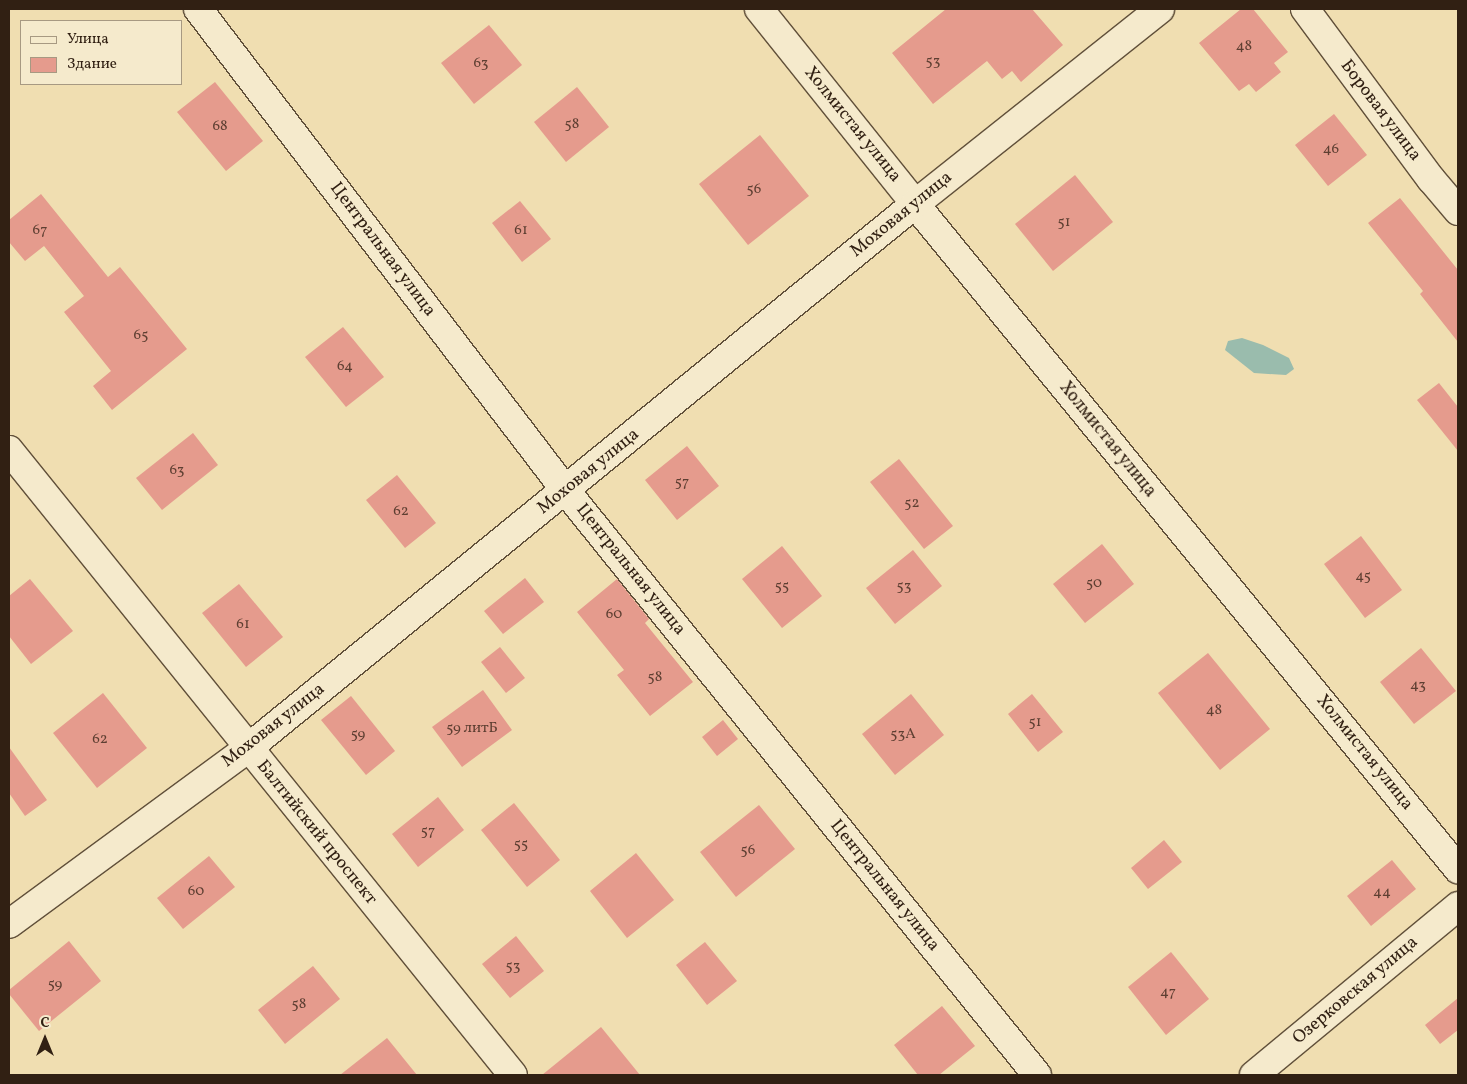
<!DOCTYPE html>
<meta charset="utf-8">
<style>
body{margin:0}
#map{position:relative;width:1467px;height:1084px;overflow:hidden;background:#f0deb1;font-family:Vollkorn,serif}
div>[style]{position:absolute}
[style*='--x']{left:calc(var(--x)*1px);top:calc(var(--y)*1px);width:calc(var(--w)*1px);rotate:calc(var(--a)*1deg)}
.water>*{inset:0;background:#9abcad}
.building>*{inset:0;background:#e59b8d}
.roads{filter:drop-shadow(1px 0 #61503a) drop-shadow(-1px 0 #61503a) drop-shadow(0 1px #61503a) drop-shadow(0 -1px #61503a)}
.minor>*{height:28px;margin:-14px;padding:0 14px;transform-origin:14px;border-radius:14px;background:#f5eacc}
span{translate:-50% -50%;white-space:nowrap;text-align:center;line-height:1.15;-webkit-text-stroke:4px #f5eacc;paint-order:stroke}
.number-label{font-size:15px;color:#5e3f32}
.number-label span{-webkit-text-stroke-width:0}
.street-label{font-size:18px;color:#312013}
.frame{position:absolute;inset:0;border:10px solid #312013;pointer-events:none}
.legend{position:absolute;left:20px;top:20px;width:162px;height:65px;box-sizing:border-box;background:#f5eacc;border:1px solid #a79982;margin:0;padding:6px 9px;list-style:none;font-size:15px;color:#312013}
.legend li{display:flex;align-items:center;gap:10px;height:25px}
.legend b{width:25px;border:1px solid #a79982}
.north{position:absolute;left:20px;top:1014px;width:50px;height:50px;-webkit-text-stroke:4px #f5eacc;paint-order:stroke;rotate:0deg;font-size:14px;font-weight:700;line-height:20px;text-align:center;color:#312013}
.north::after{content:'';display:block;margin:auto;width:18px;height:22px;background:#312013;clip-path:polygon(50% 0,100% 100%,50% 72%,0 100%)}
</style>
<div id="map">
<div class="water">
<i style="clip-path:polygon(1242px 338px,1263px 345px,1289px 358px,1294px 369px,1286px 375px,1254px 373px,1225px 350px,1228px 341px)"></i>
</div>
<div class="building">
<i style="clip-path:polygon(946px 9px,1032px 9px,1063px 45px,1021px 82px,1012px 71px,1002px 79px,987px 61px,933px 104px,892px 53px)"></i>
<i style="clip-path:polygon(1241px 9px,1253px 9px,1288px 52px,1274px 63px,1281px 72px,1256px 92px,1249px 84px,1239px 91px,1199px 43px)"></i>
<i style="clip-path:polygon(489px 25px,522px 65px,474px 104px,441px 63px)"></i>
<i style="clip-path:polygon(215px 82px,263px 141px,226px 171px,177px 112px)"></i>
<i style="clip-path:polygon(577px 87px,609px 127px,566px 162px,534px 122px)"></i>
<i style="clip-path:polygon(1334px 114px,1367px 155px,1328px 186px,1295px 145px)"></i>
<i style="clip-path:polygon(760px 135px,809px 196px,748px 245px,699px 184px)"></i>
<i style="clip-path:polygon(1075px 175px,1113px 222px,1053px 271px,1015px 224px)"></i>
<i style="clip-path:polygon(41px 194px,108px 277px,120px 267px,187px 349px,112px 410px,93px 386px,111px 371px,64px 312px,84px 296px,44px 246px,25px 261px,9px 242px,9px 220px)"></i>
<i style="clip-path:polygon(1400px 198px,1458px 270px,1458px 342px,1420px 294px,1423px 291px,1368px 223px)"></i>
<i style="clip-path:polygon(520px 201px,551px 239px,522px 262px,492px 223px)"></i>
<i style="clip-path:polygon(343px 327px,384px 377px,346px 407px,305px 357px)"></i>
<i style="clip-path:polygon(1439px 383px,1458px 407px,1458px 451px,1417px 400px)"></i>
<i style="clip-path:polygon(193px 433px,218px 465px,162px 510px,136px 478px)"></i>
<i style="clip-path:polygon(687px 446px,719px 486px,677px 520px,645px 480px)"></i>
<i style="clip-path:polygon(899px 459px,953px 526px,924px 549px,870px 482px)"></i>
<i style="clip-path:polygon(397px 475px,436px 523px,405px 548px,366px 500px)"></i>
<i style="clip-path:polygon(1361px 536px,1402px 590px,1365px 618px,1324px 564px)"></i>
<i style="clip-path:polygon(1102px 544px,1134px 584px,1085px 623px,1053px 584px)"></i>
<i style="clip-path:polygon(782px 546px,822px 596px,782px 628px,742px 579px)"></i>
<i style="clip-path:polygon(913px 550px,942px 586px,895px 624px,866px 588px)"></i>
<i style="clip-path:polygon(525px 578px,544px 602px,503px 634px,484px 611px)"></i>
<i style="clip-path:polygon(30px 579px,73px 631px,31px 664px,9px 636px,9px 596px)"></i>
<i style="clip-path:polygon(617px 579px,649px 619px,645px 623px,693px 682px,650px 716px,617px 675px,624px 670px,577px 612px)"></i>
<i style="clip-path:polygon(239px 584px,283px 637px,246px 667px,202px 613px)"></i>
<i style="clip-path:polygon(500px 647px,525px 678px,506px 693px,481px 662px)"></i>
<i style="clip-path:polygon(1421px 648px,1456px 691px,1414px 724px,1380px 682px)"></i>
<i style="clip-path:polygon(1208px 653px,1270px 729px,1220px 770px,1158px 693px)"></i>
<i style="clip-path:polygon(483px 690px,512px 730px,462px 767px,432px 727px)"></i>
<i style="clip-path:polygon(103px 693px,147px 748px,97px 788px,53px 733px)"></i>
<i style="clip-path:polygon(911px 694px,944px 735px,895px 775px,862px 734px)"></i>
<i style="clip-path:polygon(1032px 694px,1063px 732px,1038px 752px,1008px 714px)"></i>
<i style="clip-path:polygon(351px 696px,395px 751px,366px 775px,321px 720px)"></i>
<i style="clip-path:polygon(723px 720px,738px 739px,717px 756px,702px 737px)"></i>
<i style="clip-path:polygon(9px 747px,47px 800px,25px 816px,9px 793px)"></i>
<i style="clip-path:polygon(438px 797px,464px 830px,418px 867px,392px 834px)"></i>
<i style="clip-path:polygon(514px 803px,560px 860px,527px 887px,481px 830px)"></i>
<i style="clip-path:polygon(759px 805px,795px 849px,736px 897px,700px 852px)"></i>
<i style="clip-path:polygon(1164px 840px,1182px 862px,1148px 889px,1131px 868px)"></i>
<i style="clip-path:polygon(636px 853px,674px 900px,627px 938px,590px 891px)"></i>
<i style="clip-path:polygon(209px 856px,235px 887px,183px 929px,157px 898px)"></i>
<i style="clip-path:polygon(1392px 860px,1416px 889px,1371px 926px,1347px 896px)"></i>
<i style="clip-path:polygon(516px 936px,544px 971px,510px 998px,482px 964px)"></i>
<i style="clip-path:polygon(69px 941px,101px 981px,39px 1031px,9px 994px,9px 990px)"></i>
<i style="clip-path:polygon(705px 942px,737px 981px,707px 1005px,676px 965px)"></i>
<i style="clip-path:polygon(1171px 952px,1209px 999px,1166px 1035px,1128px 987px)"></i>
<i style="clip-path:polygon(313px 966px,340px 999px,285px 1044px,258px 1010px)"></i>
<i style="clip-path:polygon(1458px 998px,1458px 1030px,1440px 1044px,1425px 1025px)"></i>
<i style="clip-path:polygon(942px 1006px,975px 1046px,939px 1075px,918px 1075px,894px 1045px)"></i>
<i style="clip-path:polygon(601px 1027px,640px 1075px,542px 1075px)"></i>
<i style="clip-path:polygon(387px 1038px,417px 1075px,340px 1075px)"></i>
</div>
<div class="roads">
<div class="minor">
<i style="--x:198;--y:9;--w:606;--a:52.64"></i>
<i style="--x:566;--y:491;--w:750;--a:51.11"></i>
<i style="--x:759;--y:9;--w:250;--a:51.3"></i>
<i style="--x:915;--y:204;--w:859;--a:50.77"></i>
<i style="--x:1305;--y:9;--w:212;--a:53.5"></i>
<i style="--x:1431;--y:179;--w:42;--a:49.8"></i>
<i style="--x:9;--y:450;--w:803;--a:51.12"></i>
<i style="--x:9;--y:924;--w:295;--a:-36.3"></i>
<i style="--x:247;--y:749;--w:862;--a:-39.21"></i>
<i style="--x:915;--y:204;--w:313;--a:-38.5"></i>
<i style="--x:1254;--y:1075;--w:265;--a:-39.6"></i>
</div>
</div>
<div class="number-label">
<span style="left:1244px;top:47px">48</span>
<span style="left:933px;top:62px">53</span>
<span style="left:481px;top:64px">63</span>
<span style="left:572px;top:125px">58</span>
<span style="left:220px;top:127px">68</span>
<span style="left:1331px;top:150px">46</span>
<span style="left:754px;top:190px">56</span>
<span style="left:1064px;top:223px">51</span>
<span style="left:40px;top:231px">67</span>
<span style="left:521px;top:231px">61</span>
<span style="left:141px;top:336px">65</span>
<span style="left:345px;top:367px">64</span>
<span style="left:177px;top:471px">63</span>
<span style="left:682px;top:483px">57</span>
<span style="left:912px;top:504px">52</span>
<span style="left:401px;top:512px">62</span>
<span style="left:1363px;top:577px">45</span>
<span style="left:1094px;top:584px">50</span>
<span style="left:782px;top:587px">55</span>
<span style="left:904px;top:587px">53</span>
<span style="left:614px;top:615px">60</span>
<span style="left:243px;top:625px">61</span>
<span style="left:655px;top:678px">58</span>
<span style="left:1418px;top:686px">43</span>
<span style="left:1214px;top:711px">48</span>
<span style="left:1035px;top:723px">51</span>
<span style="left:472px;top:729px">59 литБ</span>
<span style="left:358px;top:735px">59</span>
<span style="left:903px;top:735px">53А</span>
<span style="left:100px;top:740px">62</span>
<span style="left:428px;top:832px">57</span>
<span style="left:521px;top:845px">55</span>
<span style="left:748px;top:851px">56</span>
<span style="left:196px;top:892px">60</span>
<span style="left:1382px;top:893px">44</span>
<span style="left:513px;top:967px">53</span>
<span style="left:55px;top:985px">59</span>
<span style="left:1168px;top:993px">47</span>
<span style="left:299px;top:1005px">58</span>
</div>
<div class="street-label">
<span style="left:1380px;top:111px;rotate:53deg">Боровая улица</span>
<span style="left:852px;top:125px;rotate:51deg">Холмистая улица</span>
<span style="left:902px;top:215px;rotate:-39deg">Моховая улица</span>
<span style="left:382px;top:250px;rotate:53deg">Центральная улица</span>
<span style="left:1107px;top:440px;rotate:51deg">Холмистая улица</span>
<span style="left:589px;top:472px;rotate:-39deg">Моховая улица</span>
<span style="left:630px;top:570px;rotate:51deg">Центральная улица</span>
<span style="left:274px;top:726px;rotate:-38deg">Моховая улица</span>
<span style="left:1364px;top:753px;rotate:51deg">Холмистая улица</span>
<span style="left:316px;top:833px;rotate:51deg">Балтийский проспект</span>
<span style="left:884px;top:886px;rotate:51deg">Центральная улица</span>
<span style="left:1356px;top:991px;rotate:-40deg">Озерковская улица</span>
</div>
<div class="frame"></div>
<ul class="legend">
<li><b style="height:6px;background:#f5eacc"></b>Улица</li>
<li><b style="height:14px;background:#e59b8d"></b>Здание</li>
</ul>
<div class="north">С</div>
</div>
